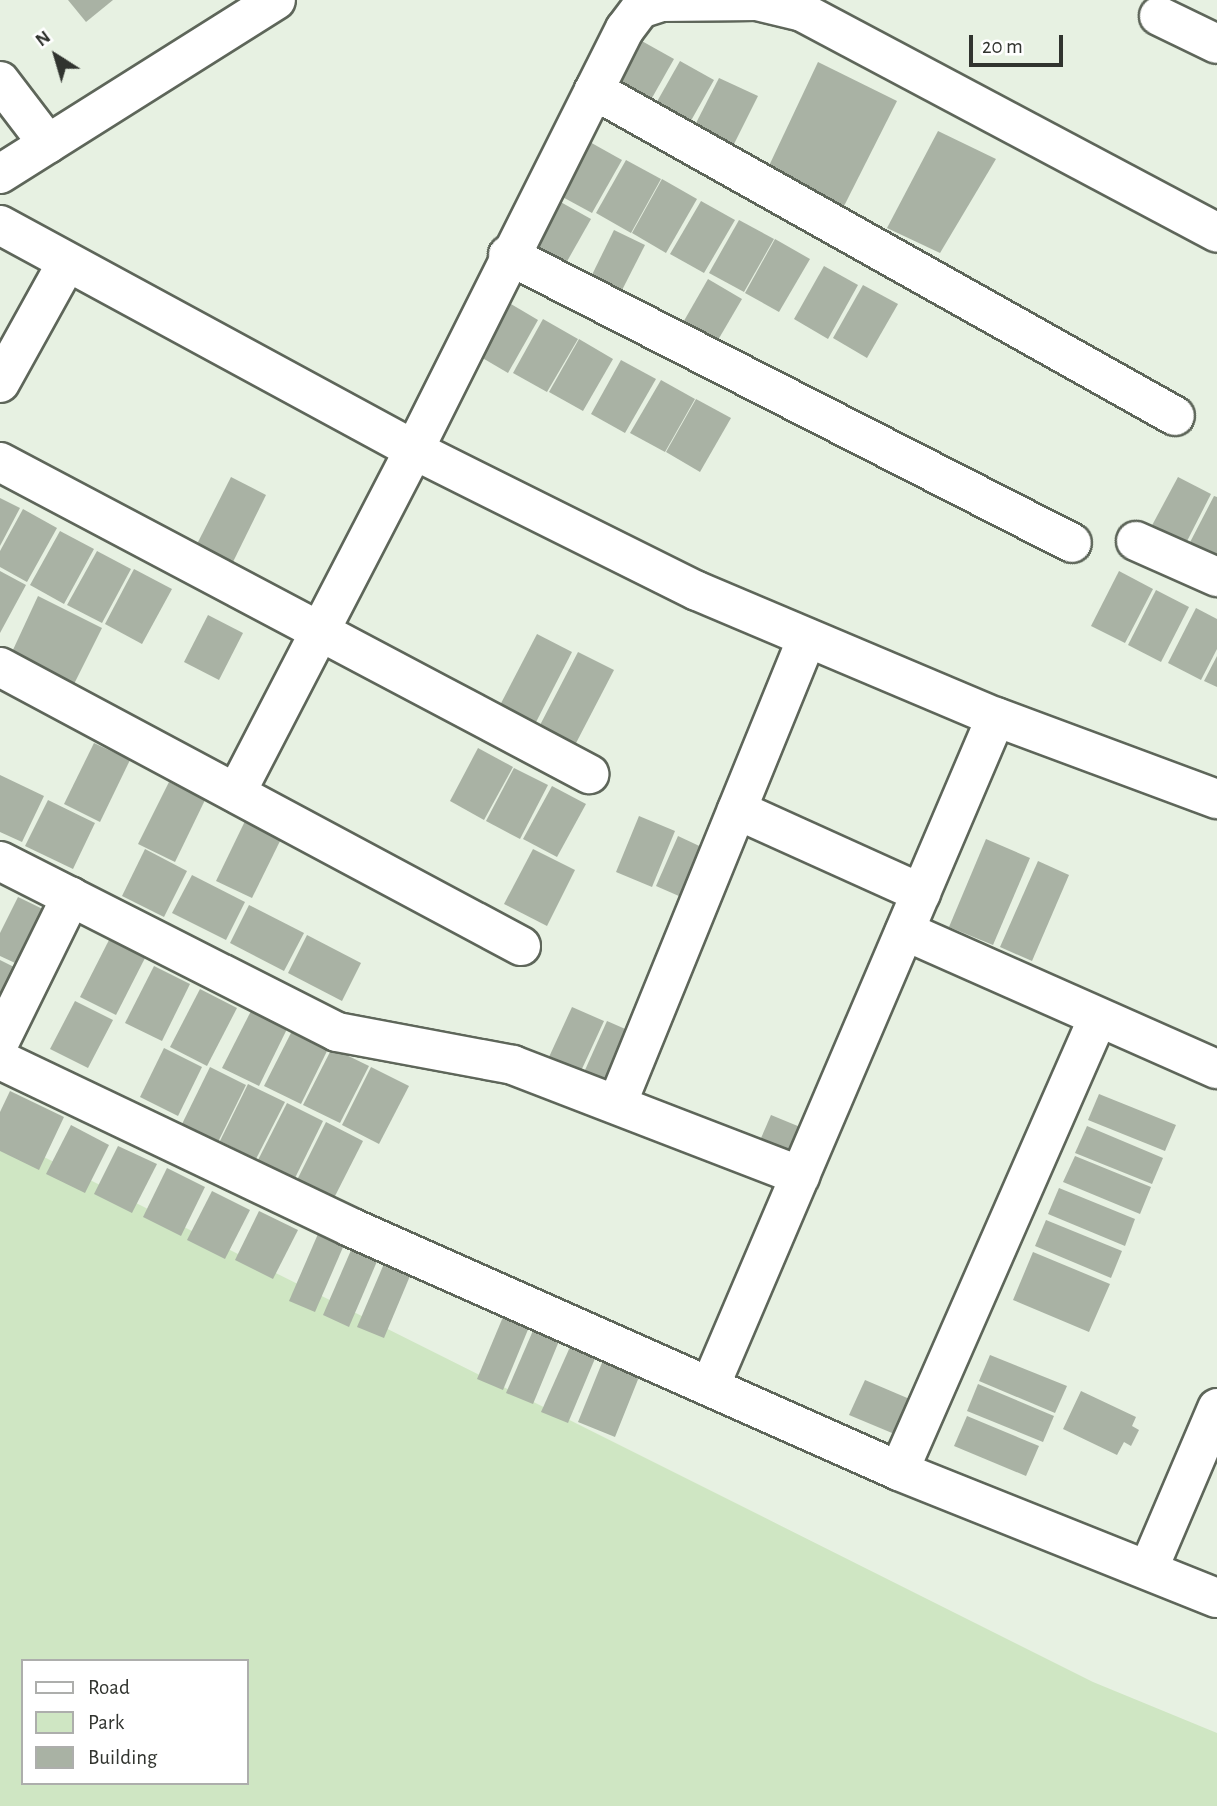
<!DOCTYPE html>
<style>
body{margin:0}
#map{position:relative;width:1217px;height:1806px;overflow:hidden;background:#e7f1e2;font-family:"Alegreya Sans",sans-serif}
div>[style]{position:absolute}
[style*='--x']{left:calc(var(--x)*1px);top:calc(var(--y)*1px);width:calc(var(--w)*1px);rotate:calc(var(--a)*1deg)}
.green>*{inset:0;background:#cfe6c3}
.building>*{inset:0;background:#a9b2a4}
.roads{filter:drop-shadow(2px 0 #5e665a) drop-shadow(-2px 0 #5e665a) drop-shadow(0 2px #5e665a) drop-shadow(0 -2px #5e665a)}
.minor>*{height:38px;margin:-19px;padding:0 19px;transform-origin:19px;border-radius:19px;background:#fff}
span{translate:-50% -50%;white-space:nowrap;text-align:center;line-height:1.15;-webkit-text-stroke:5px #fff;paint-order:stroke}
.legend{position:absolute;left:21px;top:1659px;width:228px;height:126px;box-sizing:border-box;background:#fff;border:2px solid #adaeac;margin:0;padding:9px 12px;list-style:none;font-size:21px;color:#31342f}
.legend li{display:flex;align-items:center;gap:14px;height:35px}
.legend b{width:35px;border:2px solid #adaeac}
.north{position:absolute;left:21px;top:21px;width:70px;height:70px;-webkit-text-stroke:5px #fff;paint-order:stroke;rotate:323deg;font-size:19px;font-weight:700;line-height:28px;text-align:center;color:#31342f}
.north::after{content:'';display:block;margin:auto;width:24px;height:32px;background:#31342f;clip-path:polygon(50% 0,100% 100%,50% 72%,0 100%)}
.scale{position:absolute;left:969px;top:35px;width:94px;height:32px;box-sizing:border-box;border:4px solid #31342f;border-top:0;padding-left:9px;font-size:21px;line-height:24px;white-space:nowrap;color:#31342f;-webkit-text-stroke:5px #fff;paint-order:stroke}
</style>
<div id="map">
<div class="green">
<i style="clip-path:polygon(evenodd,0 1135px,1093px 1682px,1217px 1733px,1217px 1806px,0 1806px,0 1135px,23px 1661px,247px 1661px,247px 1783px,23px 1783px,23px 1661px)"></i>
</div>
<div class="building">
<i style="clip-path:polygon(68px 0,113px 0,86px 22px)"></i>
<i style="clip-path:polygon(640px 40px,674px 59px,644px 112px,610px 93px)"></i>
<i style="clip-path:polygon(680px 61px,714px 80px,684px 133px,650px 114px)"></i>
<i style="clip-path:polygon(818px 62px,897px 101px,842px 210px,767px 170px)"></i>
<i style="clip-path:polygon(719px 78px,758px 96px,734px 144px,694px 127px)"></i>
<i style="clip-path:polygon(938px 131px,996px 159px,940px 253px,887px 228px)"></i>
<i style="clip-path:polygon(588px 141px,622px 160px,592px 213px,557px 194px)"></i>
<i style="clip-path:polygon(626px 160px,661px 179px,631px 233px,596px 213px)"></i>
<i style="clip-path:polygon(662px 179px,697px 199px,666px 253px,632px 233px)"></i>
<i style="clip-path:polygon(557px 200px,591px 219px,561px 272px,527px 253px)"></i>
<i style="clip-path:polygon(701px 201px,735px 220px,704px 273px,670px 254px)"></i>
<i style="clip-path:polygon(739px 220px,774px 239px,744px 292px,709px 273px)"></i>
<i style="clip-path:polygon(614px 230px,645px 245px,617px 300px,587px 285px)"></i>
<i style="clip-path:polygon(775px 239px,810px 259px,779px 312px,745px 293px)"></i>
<i style="clip-path:polygon(824px 266px,858px 285px,828px 339px,794px 319px)"></i>
<i style="clip-path:polygon(708px 279px,742px 299px,711px 352px,677px 333px)"></i>
<i style="clip-path:polygon(863px 285px,898px 304px,867px 358px,833px 338px)"></i>
<i style="clip-path:polygon(504px 300px,538px 320px,508px 373px,474px 353px)"></i>
<i style="clip-path:polygon(543px 319px,578px 339px,547px 392px,513px 373px)"></i>
<i style="clip-path:polygon(579px 339px,613px 359px,583px 411px,549px 392px)"></i>
<i style="clip-path:polygon(621px 360px,656px 379px,625px 433px,591px 414px)"></i>
<i style="clip-path:polygon(661px 380px,695px 399px,665px 452px,630px 433px)"></i>
<i style="clip-path:polygon(696px 399px,731px 418px,700px 472px,666px 452px)"></i>
<i style="clip-path:polygon(231px 477px,266px 495px,231px 566px,195px 548px)"></i>
<i style="clip-path:polygon(1178px 477px,1211px 494px,1183px 549px,1149px 531px)"></i>
<i style="clip-path:polygon(1214px 496px,1217px 497px,1217px 566px,1186px 550px)"></i>
<i style="clip-path:polygon(0 498px,20px 508px,0 546px)"></i>
<i style="clip-path:polygon(23px 509px,57px 528px,27px 582px,0 567px,0 551px)"></i>
<i style="clip-path:polygon(60px 531px,94px 549px,64px 604px,30px 585px)"></i>
<i style="clip-path:polygon(97px 551px,131px 569px,102px 623px,67px 605px)"></i>
<i style="clip-path:polygon(134px 569px,172px 589px,142px 644px,105px 624px)"></i>
<i style="clip-path:polygon(0 571px,26px 585px,0 633px)"></i>
<i style="clip-path:polygon(1119px 571px,1153px 589px,1125px 643px,1091px 626px)"></i>
<i style="clip-path:polygon(1156px 590px,1189px 607px,1161px 662px,1128px 645px)"></i>
<i style="clip-path:polygon(38px 596px,102px 628px,74px 684px,12px 652px)"></i>
<i style="clip-path:polygon(1196px 608px,1217px 619px,1217px 649px,1201px 680px,1168px 663px)"></i>
<i style="clip-path:polygon(208px 615px,243px 633px,219px 680px,184px 662px)"></i>
<i style="clip-path:polygon(537px 634px,572px 652px,533px 728px,498px 709px)"></i>
<i style="clip-path:polygon(578px 652px,614px 670px,575px 745px,539px 727px)"></i>
<i style="clip-path:polygon(1217px 656px,1217px 687px,1204px 681px)"></i>
<i style="clip-path:polygon(94px 743px,130px 760px,100px 822px,64px 804px)"></i>
<i style="clip-path:polygon(478px 748px,513px 767px,484px 820px,450px 801px)"></i>
<i style="clip-path:polygon(514px 768px,548px 785px,520px 839px,486px 821px)"></i>
<i style="clip-path:polygon(0 775px,44px 796px,22px 842px,0 832px)"></i>
<i style="clip-path:polygon(169px 782px,205px 800px,175px 862px,138px 844px)"></i>
<i style="clip-path:polygon(552px 786px,586px 804px,557px 857px,523px 839px)"></i>
<i style="clip-path:polygon(48px 800px,95px 823px,73px 869px,25px 846px)"></i>
<i style="clip-path:polygon(639px 816px,675px 831px,652px 887px,616px 872px)"></i>
<i style="clip-path:polygon(246px 819px,282px 837px,252px 898px,216px 881px)"></i>
<i style="clip-path:polygon(678px 836px,710px 851px,688px 900px,656px 886px)"></i>
<i style="clip-path:polygon(986px 839px,1030px 858px,993px 945px,949px 927px)"></i>
<i style="clip-path:polygon(145px 849px,187px 871px,164px 917px,122px 896px)"></i>
<i style="clip-path:polygon(533px 849px,575px 870px,547px 926px,504px 904px)"></i>
<i style="clip-path:polygon(1038px 861px,1069px 875px,1032px 961px,1000px 947px)"></i>
<i style="clip-path:polygon(192px 875px,245px 902px,226px 940px,172px 913px)"></i>
<i style="clip-path:polygon(18px 897px,53px 914px,26px 968px,0 956px,0 933px)"></i>
<i style="clip-path:polygon(249px 905px,304px 933px,284px 971px,230px 943px)"></i>
<i style="clip-path:polygon(307px 935px,361px 963px,342px 1001px,288px 973px)"></i>
<i style="clip-path:polygon(109px 940px,145px 958px,116px 1015px,80px 997px)"></i>
<i style="clip-path:polygon(0 960px,26px 973px,0 1027px)"></i>
<i style="clip-path:polygon(154px 966px,190px 984px,162px 1041px,125px 1023px)"></i>
<i style="clip-path:polygon(200px 989px,237px 1008px,207px 1066px,170px 1047px)"></i>
<i style="clip-path:polygon(75px 1001px,113px 1020px,88px 1068px,50px 1049px)"></i>
<i style="clip-path:polygon(572px 1007px,604px 1021px,581px 1071px,549px 1057px)"></i>
<i style="clip-path:polygon(251px 1011px,287px 1029px,259px 1086px,222px 1068px)"></i>
<i style="clip-path:polygon(607px 1021px,639px 1035px,617px 1085px,585px 1070px)"></i>
<i style="clip-path:polygon(293px 1029px,329px 1047px,301px 1104px,264px 1086px)"></i>
<i style="clip-path:polygon(164px 1048px,202px 1067px,178px 1116px,140px 1097px)"></i>
<i style="clip-path:polygon(332px 1048px,369px 1066px,340px 1123px,303px 1105px)"></i>
<i style="clip-path:polygon(210px 1067px,246px 1085px,218px 1142px,182px 1124px)"></i>
<i style="clip-path:polygon(371px 1067px,409px 1086px,379px 1144px,342px 1125px)"></i>
<i style="clip-path:polygon(248px 1084px,285px 1102px,256px 1159px,220px 1141px)"></i>
<i style="clip-path:polygon(10px 1091px,64px 1117px,39px 1170px,0 1151px,0 1112px)"></i>
<i style="clip-path:polygon(1099px 1094px,1176px 1125px,1165px 1151px,1088px 1120px)"></i>
<i style="clip-path:polygon(287px 1103px,323px 1121px,295px 1178px,258px 1160px)"></i>
<i style="clip-path:polygon(771px 1115px,805px 1129px,793px 1160px,758px 1145px)"></i>
<i style="clip-path:polygon(326px 1122px,363px 1141px,334px 1198px,297px 1180px)"></i>
<i style="clip-path:polygon(71px 1125px,109px 1145px,85px 1193px,46px 1174px)"></i>
<i style="clip-path:polygon(1087px 1126px,1163px 1158px,1152px 1184px,1075px 1153px)"></i>
<i style="clip-path:polygon(118px 1146px,157px 1164px,132px 1213px,94px 1194px)"></i>
<i style="clip-path:polygon(1075px 1156px,1151px 1187px,1140px 1214px,1063px 1182px)"></i>
<i style="clip-path:polygon(167px 1168px,205px 1187px,181px 1236px,143px 1217px)"></i>
<i style="clip-path:polygon(1059px 1188px,1135px 1219px,1125px 1246px,1048px 1214px)"></i>
<i style="clip-path:polygon(212px 1191px,250px 1210px,225px 1259px,187px 1240px)"></i>
<i style="clip-path:polygon(259px 1211px,298px 1230px,273px 1279px,235px 1260px)"></i>
<i style="clip-path:polygon(1046px 1220px,1122px 1251px,1111px 1278px,1035px 1246px)"></i>
<i style="clip-path:polygon(321px 1227px,347px 1238px,315px 1312px,289px 1301px)"></i>
<i style="clip-path:polygon(355px 1241px,381px 1252px,349px 1327px,323px 1315px)"></i>
<i style="clip-path:polygon(389px 1252px,415px 1264px,384px 1338px,357px 1327px)"></i>
<i style="clip-path:polygon(1033px 1252px,1110px 1284px,1089px 1332px,1013px 1300px)"></i>
<i style="clip-path:polygon(508px 1305px,534px 1315px,503px 1390px,477px 1379px)"></i>
<i style="clip-path:polygon(538px 1319px,564px 1329px,533px 1404px,506px 1393px)"></i>
<i style="clip-path:polygon(574px 1338px,599px 1349px,568px 1423px,541px 1412px)"></i>
<i style="clip-path:polygon(608px 1348px,645px 1362px,615px 1437px,578px 1422px)"></i>
<i style="clip-path:polygon(990px 1355px,1067px 1386px,1055px 1413px,979px 1381px)"></i>
<i style="clip-path:polygon(865px 1380px,919px 1403px,904px 1438px,849px 1415px)"></i>
<i style="clip-path:polygon(978px 1384px,1054px 1416px,1043px 1442px,967px 1411px)"></i>
<i style="clip-path:polygon(1081px 1391px,1136px 1417px,1132px 1426px,1139px 1430px,1131px 1446px,1124px 1442px,1117px 1455px,1063px 1429px)"></i>
<i style="clip-path:polygon(967px 1416px,1039px 1446px,1026px 1476px,954px 1446px)"></i>
</div>
<div class="roads">
<div class="minor">
<i style="--x:1159;--y:16;--w:64;--a:25.8"></i>
<i style="--x:0;--y:81;--w:79;--a:52.7"></i>
<i style="--x:594;--y:90;--w:666;--a:29.3"></i>
<i style="--x:0;--y:174;--w:326;--a:-32.2"></i>
<i style="--x:0;--y:225;--w:471;--a:28.5"></i>
<i style="--x:414;--y:450;--w:471;--a:-63.4"></i>
<i style="--x:625;--y:29;--w:25;--a:-53"></i>
<i style="--x:640;--y:9;--w:22;--a:-18"></i>
<i style="--x:661;--y:2;--w:96;--a:-0.6"></i>
<i style="--x:757;--y:1;--w:46;--a:13.7"></i>
<i style="--x:802;--y:12;--w:470;--a:28"></i>
<i style="--x:508;--y:255;--w:633;--a:27.05"></i>
<i style="--x:0;--y:383;--w:138;--a:-61"></i>
<i style="--x:0;--y:462;--w:667;--a:27.91"></i>
<i style="--x:1136;--y:541;--w:89;--a:24"></i>
<i style="--x:0;--y:667;--w:591;--a:28.17"></i>
<i style="--x:236;--y:793;--w:386;--a:-62.6"></i>
<i style="--x:414;--y:450;--w:316;--a:26.5"></i>
<i style="--x:697;--y:591;--w:324;--a:22.9"></i>
<i style="--x:996;--y:717;--w:236;--a:20.4"></i>
<i style="--x:737;--y:810;--w:202;--a:24.3"></i>
<i style="--x:0;--y:861;--w:378;--a:26.9"></i>
<i style="--x:337;--y:1032;--w:179;--a:10.6"></i>
<i style="--x:513;--y:1065;--w:308;--a:21.1"></i>
<i style="--x:905;--y:931;--w:341;--a:23.9"></i>
<i style="--x:0;--y:1041;--w:161;--a:-63.8"></i>
<i style="--x:0;--y:1060;--w:388;--a:25.5"></i>
<i style="--x:350;--y:1227;--w:601;--a:23.96"></i>
<i style="--x:899;--y:1471;--w:342;--a:21.8"></i>
<i style="--x:617;--y:1104;--w:503;--a:-67.82"></i>
<i style="--x:711;--y:1384;--w:725;--a:-66.86"></i>
<i style="--x:899;--y:1471;--w:493;--a:-66.3"></i>
<i style="--x:1148;--y:1570;--w:176;--a:-66.9"></i>
</div>
</div>
<ul class="legend">
<li><b style="height:9px;background:#fff"></b>Road</li>
<li><b style="height:19px;background:#cfe6c3"></b>Park</li>
<li><b style="height:19px;background:#a9b2a4"></b>Building</li>
</ul>
<div class="north">N</div>
<div class="scale">20 m</div>
</div>
